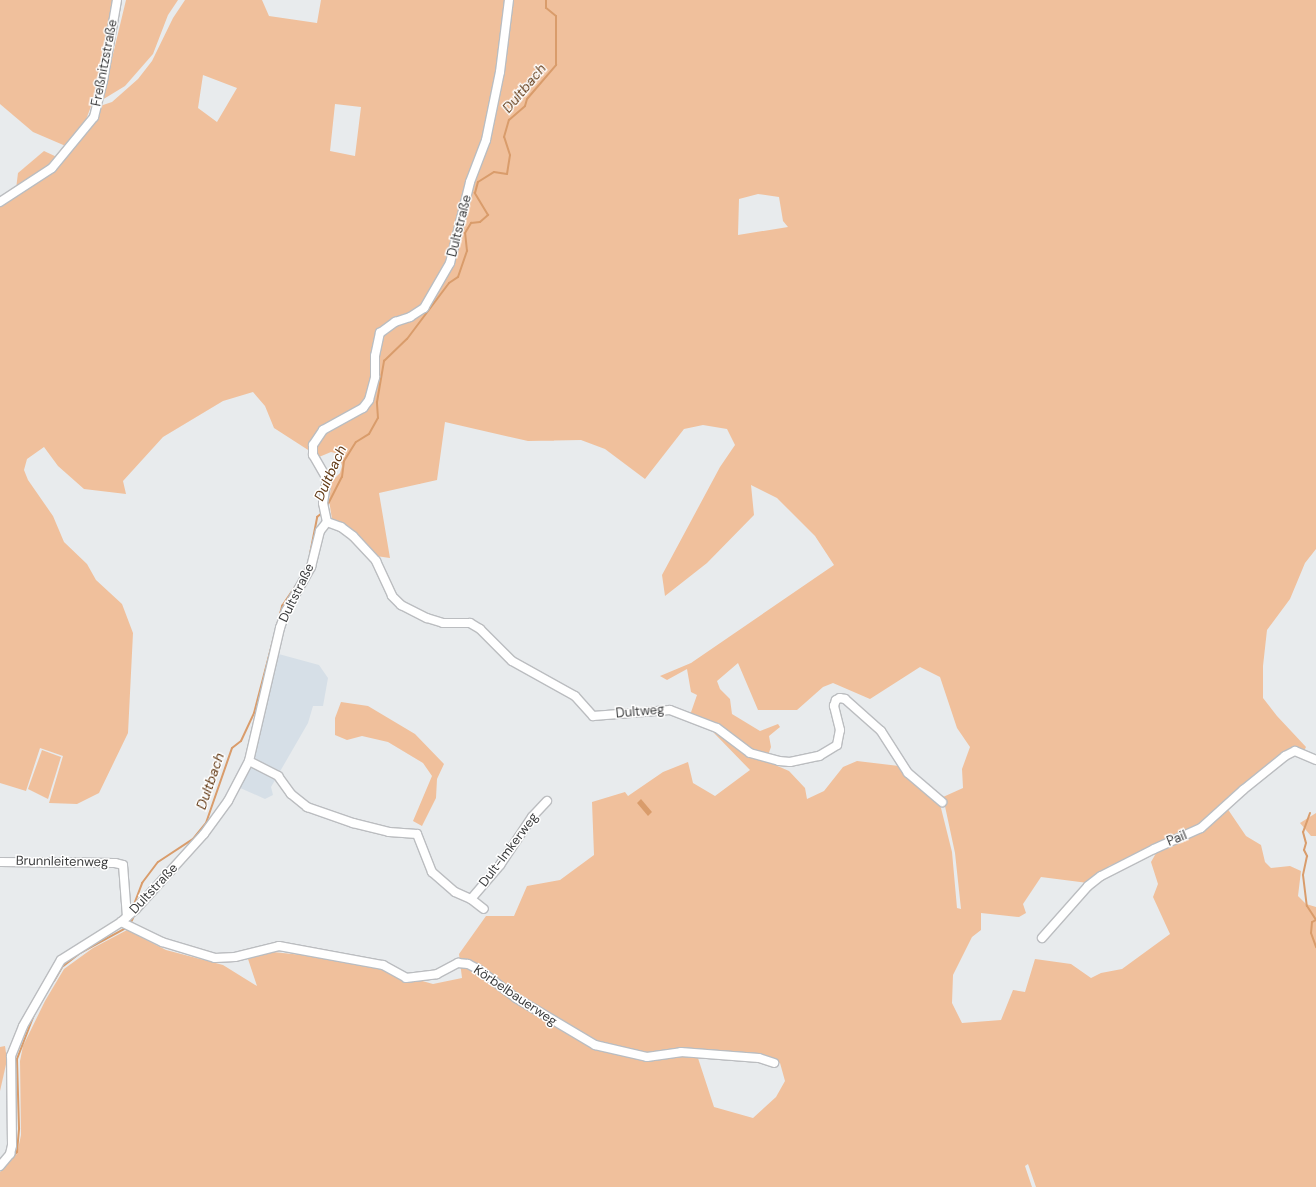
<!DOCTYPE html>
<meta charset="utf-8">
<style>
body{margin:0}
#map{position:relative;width:1316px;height:1187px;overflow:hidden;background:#e8ebed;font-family:"DM Sans",sans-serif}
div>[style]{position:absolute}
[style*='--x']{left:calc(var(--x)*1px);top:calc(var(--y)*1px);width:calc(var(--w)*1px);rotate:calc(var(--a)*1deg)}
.built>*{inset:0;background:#d6dfe7}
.green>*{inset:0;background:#f0c09c}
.water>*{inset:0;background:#d99c6b}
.stream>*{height:2px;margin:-1px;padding:0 1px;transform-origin:1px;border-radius:1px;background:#d99c6b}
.roads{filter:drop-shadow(1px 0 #bbbdc0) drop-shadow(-1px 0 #bbbdc0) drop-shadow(0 1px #bbbdc0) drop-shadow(0 -1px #bbbdc0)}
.minor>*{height:8px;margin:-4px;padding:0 4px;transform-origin:4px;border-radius:4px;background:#fff}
span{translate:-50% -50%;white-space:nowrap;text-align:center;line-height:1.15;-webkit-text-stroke:3px #fff;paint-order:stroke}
.street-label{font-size:13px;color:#3c3d3e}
.water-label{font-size:14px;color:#633a15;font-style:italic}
</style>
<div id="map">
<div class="built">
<i style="clip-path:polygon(275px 653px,319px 665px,328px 678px,323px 706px,313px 706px,308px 723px,271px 787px,273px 795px,265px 799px,238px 787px)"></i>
</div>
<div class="green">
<i style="clip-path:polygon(0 0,113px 0,93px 101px,84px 125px,68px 147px,33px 132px,0 104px)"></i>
<i style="clip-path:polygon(126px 0,178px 0,168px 15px,153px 54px,125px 86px,102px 100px)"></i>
<i style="clip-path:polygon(evenodd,185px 0,262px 0,269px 16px,317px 23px,321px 0,1316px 0,1316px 549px,1305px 563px,1290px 599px,1267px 630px,1263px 666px,1263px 698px,1277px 716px,1306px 747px,1304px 751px,1292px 747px,1194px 829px,1109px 866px,1088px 883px,1041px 877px,1023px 904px,1026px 913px,1019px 917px,981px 913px,981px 930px,972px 937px,953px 975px,952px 1003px,962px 1023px,1001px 1020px,1013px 990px,1025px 992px,1035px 959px,1071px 964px,1091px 978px,1101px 973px,1122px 969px,1170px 934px,1153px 897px,1158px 884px,1151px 862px,1159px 848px,1198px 833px,1227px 808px,1246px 836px,1261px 845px,1265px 862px,1271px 868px,1290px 866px,1301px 871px,1298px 896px,1306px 904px,1316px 907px,1316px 1187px,1036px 1187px,1028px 1164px,1025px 1166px,1032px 1187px,0 1187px,0 1172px,17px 1154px,21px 1135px,20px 1061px,23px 1046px,45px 1001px,64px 969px,93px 948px,127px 930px,166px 950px,223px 965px,257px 986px,248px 959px,273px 952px,312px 956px,376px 968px,433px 984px,462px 978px,459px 954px,486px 916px,514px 916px,527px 886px,560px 880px,594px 855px,592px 802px,625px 792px,628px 796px,663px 772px,688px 762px,693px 783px,715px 796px,750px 770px,714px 733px,713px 728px,689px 718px,697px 695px,691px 692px,687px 669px,667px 680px,660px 676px,691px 663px,834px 565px,815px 536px,777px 498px,751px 485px,754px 515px,707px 563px,665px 596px,662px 575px,720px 467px,735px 445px,727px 429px,703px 425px,684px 429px,645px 479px,605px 449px,581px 440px,528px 441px,445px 422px,437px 480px,379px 493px,390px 558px,376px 556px,357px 536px,332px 519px,329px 500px,332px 481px,340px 473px,342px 466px,339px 454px,331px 452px,319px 457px,274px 428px,265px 406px,253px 392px,223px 401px,163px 437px,123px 481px,126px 494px,84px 489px,58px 466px,44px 447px,27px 459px,24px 470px,28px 480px,53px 516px,64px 542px,87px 564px,96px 580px,122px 604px,133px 633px,128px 733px,99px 793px,77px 804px,49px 803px,63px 756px,40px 748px,26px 791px,0 783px,0 205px,57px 169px,95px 119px,100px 106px,112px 102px,138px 79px,152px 61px,173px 18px,185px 0,203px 75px,237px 88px,217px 122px,198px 108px,203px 75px,185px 0,335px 104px,361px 107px,355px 156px,330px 151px,335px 104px,185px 0,758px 194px,779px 197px,783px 221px,788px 227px,738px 235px,739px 199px,758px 194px,185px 0,738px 663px,758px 710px,797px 710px,823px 687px,833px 683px,870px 699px,920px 667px,940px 677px,957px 728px,970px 747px,962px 769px,963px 788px,943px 797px,955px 853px,961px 909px,957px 908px,952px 852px,939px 800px,914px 783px,899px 766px,857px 761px,843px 767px,824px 791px,807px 799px,805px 788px,789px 771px,766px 761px,771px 747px,769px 736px,780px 727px,778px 724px,760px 731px,732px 714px,730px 699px,720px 689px,717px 681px,738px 663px,185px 0,696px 1052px,758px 1056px,780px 1063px,785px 1081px,776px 1097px,753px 1118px,714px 1107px,696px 1052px)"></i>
<i style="clip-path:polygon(44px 151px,59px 158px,16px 189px,18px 173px)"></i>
<i style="clip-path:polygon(341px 702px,368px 706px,415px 734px,444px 764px,437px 779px,436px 798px,422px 826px,413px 821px,432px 776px,423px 763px,388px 742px,362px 736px,347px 740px,335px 735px,335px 718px)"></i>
<i style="clip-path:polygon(42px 750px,61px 757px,48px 799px,28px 789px)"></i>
<i style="clip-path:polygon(1316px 813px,1316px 836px,1311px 836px,1300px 823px)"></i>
<i style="clip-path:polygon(5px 1046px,7px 1060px,0 1091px,0 1047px)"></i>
</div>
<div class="water">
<i style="clip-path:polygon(641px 799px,652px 812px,648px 816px,637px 803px)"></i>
</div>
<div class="stream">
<i style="--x:326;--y:508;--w:35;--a:-63"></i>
<i style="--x:342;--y:477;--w:16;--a:-83"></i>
<i style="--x:344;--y:461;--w:22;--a:-58"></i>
<i style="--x:356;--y:442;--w:15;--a:-32"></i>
<i style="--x:369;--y:434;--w:18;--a:-61"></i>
<i style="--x:378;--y:418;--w:16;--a:-94"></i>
<i style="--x:377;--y:402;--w:42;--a:-80.3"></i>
<i style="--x:384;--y:361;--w:32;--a:-44"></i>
<i style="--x:407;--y:339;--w:70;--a:-53.1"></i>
<i style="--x:449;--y:283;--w:11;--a:-34"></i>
<i style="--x:458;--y:277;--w:28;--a:-71"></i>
<i style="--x:467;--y:251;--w:18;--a:-96"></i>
<i style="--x:465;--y:233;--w:12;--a:-59"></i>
<i style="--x:471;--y:223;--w:9;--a:-6"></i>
<i style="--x:480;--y:222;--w:11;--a:-41"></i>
<i style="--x:488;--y:215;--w:26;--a:-121"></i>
<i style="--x:475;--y:193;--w:11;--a:-75"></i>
<i style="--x:478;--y:182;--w:19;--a:-32"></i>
<i style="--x:494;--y:172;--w:13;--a:9"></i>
<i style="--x:507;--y:174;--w:19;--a:-81"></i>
<i style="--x:510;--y:155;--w:19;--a:-108"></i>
<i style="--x:504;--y:137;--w:18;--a:-74"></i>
<i style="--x:509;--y:120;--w:21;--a:-41"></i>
<i style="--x:525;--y:106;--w:7;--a:-74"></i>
<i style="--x:527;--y:99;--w:45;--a:-49.5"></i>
<i style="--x:556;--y:65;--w:49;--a:-90"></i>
<i style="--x:556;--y:16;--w:13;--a:-141"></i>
<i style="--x:546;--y:8;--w:8;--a:-90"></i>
<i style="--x:310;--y:554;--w:38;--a:-79"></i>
<i style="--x:317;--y:517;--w:6;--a:-39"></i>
<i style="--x:1310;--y:813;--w:20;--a:110"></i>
<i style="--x:1303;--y:832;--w:11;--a:75"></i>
<i style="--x:1306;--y:843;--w:7;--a:106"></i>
<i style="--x:1304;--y:850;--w:7;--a:63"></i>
<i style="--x:1307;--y:856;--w:19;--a:102"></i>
<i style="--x:1303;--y:875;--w:31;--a:83"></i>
<i style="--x:1307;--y:906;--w:17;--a:57"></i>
<i style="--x:1316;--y:920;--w:4;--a:153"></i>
<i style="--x:1312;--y:922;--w:11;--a:95"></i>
<i style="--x:1311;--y:933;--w:15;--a:70"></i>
<i style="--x:133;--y:907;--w:26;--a:-69"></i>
<i style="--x:142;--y:883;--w:26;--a:-53"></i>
<i style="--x:158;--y:862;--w:42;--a:-33.3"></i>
<i style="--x:193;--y:839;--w:21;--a:-51"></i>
<i style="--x:206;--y:823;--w:79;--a:-70.9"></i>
<i style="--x:232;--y:748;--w:11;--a:-38"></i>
<i style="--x:241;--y:741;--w:31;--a:-65"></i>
<i style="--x:254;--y:713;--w:111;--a:-75.3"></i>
<i style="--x:282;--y:606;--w:29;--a:-56"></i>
<i style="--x:130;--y:924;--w:7;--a:-63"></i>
<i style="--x:54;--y:981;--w:16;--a:-60"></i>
<i style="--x:62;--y:967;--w:23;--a:-38"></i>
<i style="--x:80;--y:953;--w:52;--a:-28.5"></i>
<i style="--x:12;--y:1158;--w:8;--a:-50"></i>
<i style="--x:17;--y:1152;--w:24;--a:-85"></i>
<i style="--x:19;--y:1128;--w:69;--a:-91.7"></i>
<i style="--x:17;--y:1059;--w:50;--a:-69"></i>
</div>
<div class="roads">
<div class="minor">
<i style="--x:0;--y:202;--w:62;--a:-33.2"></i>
<i style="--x:52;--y:168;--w:66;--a:-50.5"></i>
<i style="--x:94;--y:117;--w:37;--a:-76"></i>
<i style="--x:103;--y:81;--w:82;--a:-80.2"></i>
<i style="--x:327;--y:522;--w:15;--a:20"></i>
<i style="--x:341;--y:527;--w:15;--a:37"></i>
<i style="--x:353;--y:536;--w:34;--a:47"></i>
<i style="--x:376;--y:561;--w:38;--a:65"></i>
<i style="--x:392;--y:596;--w:13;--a:45"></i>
<i style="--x:401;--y:605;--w:29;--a:27"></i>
<i style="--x:427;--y:618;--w:17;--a:17"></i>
<i style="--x:443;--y:623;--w:27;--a:0"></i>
<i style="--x:470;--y:623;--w:12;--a:31"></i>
<i style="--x:480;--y:629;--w:45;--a:45"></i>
<i style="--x:512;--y:661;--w:72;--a:29.1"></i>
<i style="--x:575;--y:696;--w:27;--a:48"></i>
<i style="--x:593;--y:716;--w:77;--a:-4.5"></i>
<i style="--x:670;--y:710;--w:50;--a:21"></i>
<i style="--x:717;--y:728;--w:41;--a:37.1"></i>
<i style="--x:750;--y:753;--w:30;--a:15"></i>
<i style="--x:779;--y:761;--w:11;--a:5"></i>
<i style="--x:790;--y:762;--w:30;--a:-12"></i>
<i style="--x:819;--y:756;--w:21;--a:-31"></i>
<i style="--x:837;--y:745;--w:15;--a:-79"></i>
<i style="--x:840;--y:730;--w:25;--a:-104"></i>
<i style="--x:834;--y:706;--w:6;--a:-72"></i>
<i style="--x:836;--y:700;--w:4;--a:-27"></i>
<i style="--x:840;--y:698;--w:5;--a:11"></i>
<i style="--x:845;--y:699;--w:48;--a:41.6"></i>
<i style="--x:881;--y:731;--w:50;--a:57.3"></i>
<i style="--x:908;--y:773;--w:45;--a:40.5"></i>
<i style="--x:327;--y:522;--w:19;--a:-102"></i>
<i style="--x:323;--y:503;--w:24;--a:-81"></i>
<i style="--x:327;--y:479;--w:28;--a:-120"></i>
<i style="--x:313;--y:455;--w:10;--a:-90"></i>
<i style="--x:313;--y:445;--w:18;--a:-56"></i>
<i style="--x:323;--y:430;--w:46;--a:-28.8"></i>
<i style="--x:363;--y:408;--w:10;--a:-53"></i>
<i style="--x:369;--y:400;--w:24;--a:-75"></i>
<i style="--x:375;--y:377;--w:21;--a:-90"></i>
<i style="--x:375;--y:356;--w:24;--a:-78"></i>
<i style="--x:380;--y:333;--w:19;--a:-36"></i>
<i style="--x:395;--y:322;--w:16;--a:-18"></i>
<i style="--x:410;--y:317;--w:17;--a:-33"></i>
<i style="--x:424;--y:308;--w:52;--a:-60"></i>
<i style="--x:450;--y:263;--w:83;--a:-76.1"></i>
<i style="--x:470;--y:182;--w:45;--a:-69.1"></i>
<i style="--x:486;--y:140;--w:69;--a:-78.4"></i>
<i style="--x:500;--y:72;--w:73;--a:-82.9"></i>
<i style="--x:249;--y:761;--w:33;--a:27"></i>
<i style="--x:278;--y:776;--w:22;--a:54"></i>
<i style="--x:291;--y:794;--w:21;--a:39"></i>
<i style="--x:307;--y:807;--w:49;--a:19.2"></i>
<i style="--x:353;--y:823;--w:37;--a:14"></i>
<i style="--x:389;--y:832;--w:28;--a:4"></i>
<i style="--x:417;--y:834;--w:41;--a:68.5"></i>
<i style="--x:432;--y:872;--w:30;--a:41"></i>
<i style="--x:455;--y:892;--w:17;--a:24"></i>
<i style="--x:471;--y:899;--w:16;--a:38"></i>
<i style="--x:0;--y:862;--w:115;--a:0.5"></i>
<i style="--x:115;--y:863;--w:8;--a:14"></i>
<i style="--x:123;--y:865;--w:52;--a:85.6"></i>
<i style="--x:471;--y:899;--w:45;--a:-49.5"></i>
<i style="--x:500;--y:865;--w:58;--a:-56.3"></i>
<i style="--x:532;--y:817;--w:22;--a:-47"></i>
<i style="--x:121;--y:922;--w:46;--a:26"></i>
<i style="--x:162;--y:942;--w:55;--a:16.8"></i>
<i style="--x:215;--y:958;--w:20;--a:-3"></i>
<i style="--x:235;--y:957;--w:45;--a:-14"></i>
<i style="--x:279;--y:946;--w:106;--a:10.4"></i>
<i style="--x:383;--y:965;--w:26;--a:29"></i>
<i style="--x:406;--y:978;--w:31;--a:-7"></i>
<i style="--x:437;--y:974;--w:24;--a:-28"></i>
<i style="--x:458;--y:963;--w:10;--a:6"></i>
<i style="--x:468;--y:964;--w:11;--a:27"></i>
<i style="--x:478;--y:969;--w:48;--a:37.3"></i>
<i style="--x:516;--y:998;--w:92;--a:30.7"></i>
<i style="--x:595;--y:1045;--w:53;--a:13"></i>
<i style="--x:647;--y:1057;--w:34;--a:-8"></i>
<i style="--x:681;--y:1052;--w:78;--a:4.4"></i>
<i style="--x:759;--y:1058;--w:16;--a:18"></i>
<i style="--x:1042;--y:938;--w:69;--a:-48.5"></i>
<i style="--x:1088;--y:886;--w:16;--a:-38"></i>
<i style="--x:1101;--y:876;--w:59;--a:-27"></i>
<i style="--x:1154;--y:849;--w:51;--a:-24.1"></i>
<i style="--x:1201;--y:828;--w:57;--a:-42.1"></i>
<i style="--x:1243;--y:790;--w:54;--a:-39"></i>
<i style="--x:1285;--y:756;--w:11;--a:-27"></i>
<i style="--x:1295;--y:751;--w:23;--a:23"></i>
<i style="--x:0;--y:1166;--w:16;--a:-50"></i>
<i style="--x:10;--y:1154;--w:9;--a:-77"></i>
<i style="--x:12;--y:1145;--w:89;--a:-90.6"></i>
<i style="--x:11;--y:1056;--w:32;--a:-68"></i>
<i style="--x:23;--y:1026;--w:76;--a:-60.1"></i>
<i style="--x:61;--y:960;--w:71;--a:-32.3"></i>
<i style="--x:121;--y:922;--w:20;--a:-41"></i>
<i style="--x:136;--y:909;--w:101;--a:-47.8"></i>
<i style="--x:204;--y:834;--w:41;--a:-54"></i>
<i style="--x:228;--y:801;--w:45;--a:-62.3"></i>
<i style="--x:249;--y:761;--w:137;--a:-76.9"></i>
<i style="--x:280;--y:628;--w:18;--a:-71"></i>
<i style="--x:286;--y:611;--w:51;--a:-60.4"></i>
<i style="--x:311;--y:567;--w:37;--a:-76"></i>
<i style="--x:320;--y:531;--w:11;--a:-52"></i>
</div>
</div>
<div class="street-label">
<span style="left:105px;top:63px;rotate:-79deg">Freßnitzstraße</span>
<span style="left:460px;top:226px;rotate:-76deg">Dultstraße</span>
<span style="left:297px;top:593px;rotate:-64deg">Dultstraße</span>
<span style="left:640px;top:712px;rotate:-5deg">Dultweg</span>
<span style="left:1177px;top:839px;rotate:-22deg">Pail</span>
<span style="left:509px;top:850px;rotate:-53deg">Dult-Imkerweg</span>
<span style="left:62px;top:862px;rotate:1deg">Brunnleitenweg</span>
<span style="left:154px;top:889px;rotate:-47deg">Dultstraße</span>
<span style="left:515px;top:996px;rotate:34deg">Körbelbauerweg</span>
</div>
<div class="water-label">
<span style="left:524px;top:88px;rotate:-50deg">Dultbach</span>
<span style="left:330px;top:473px;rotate:-66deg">Dultbach</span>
<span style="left:210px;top:781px;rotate:-71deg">Dultbach</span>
</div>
</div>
